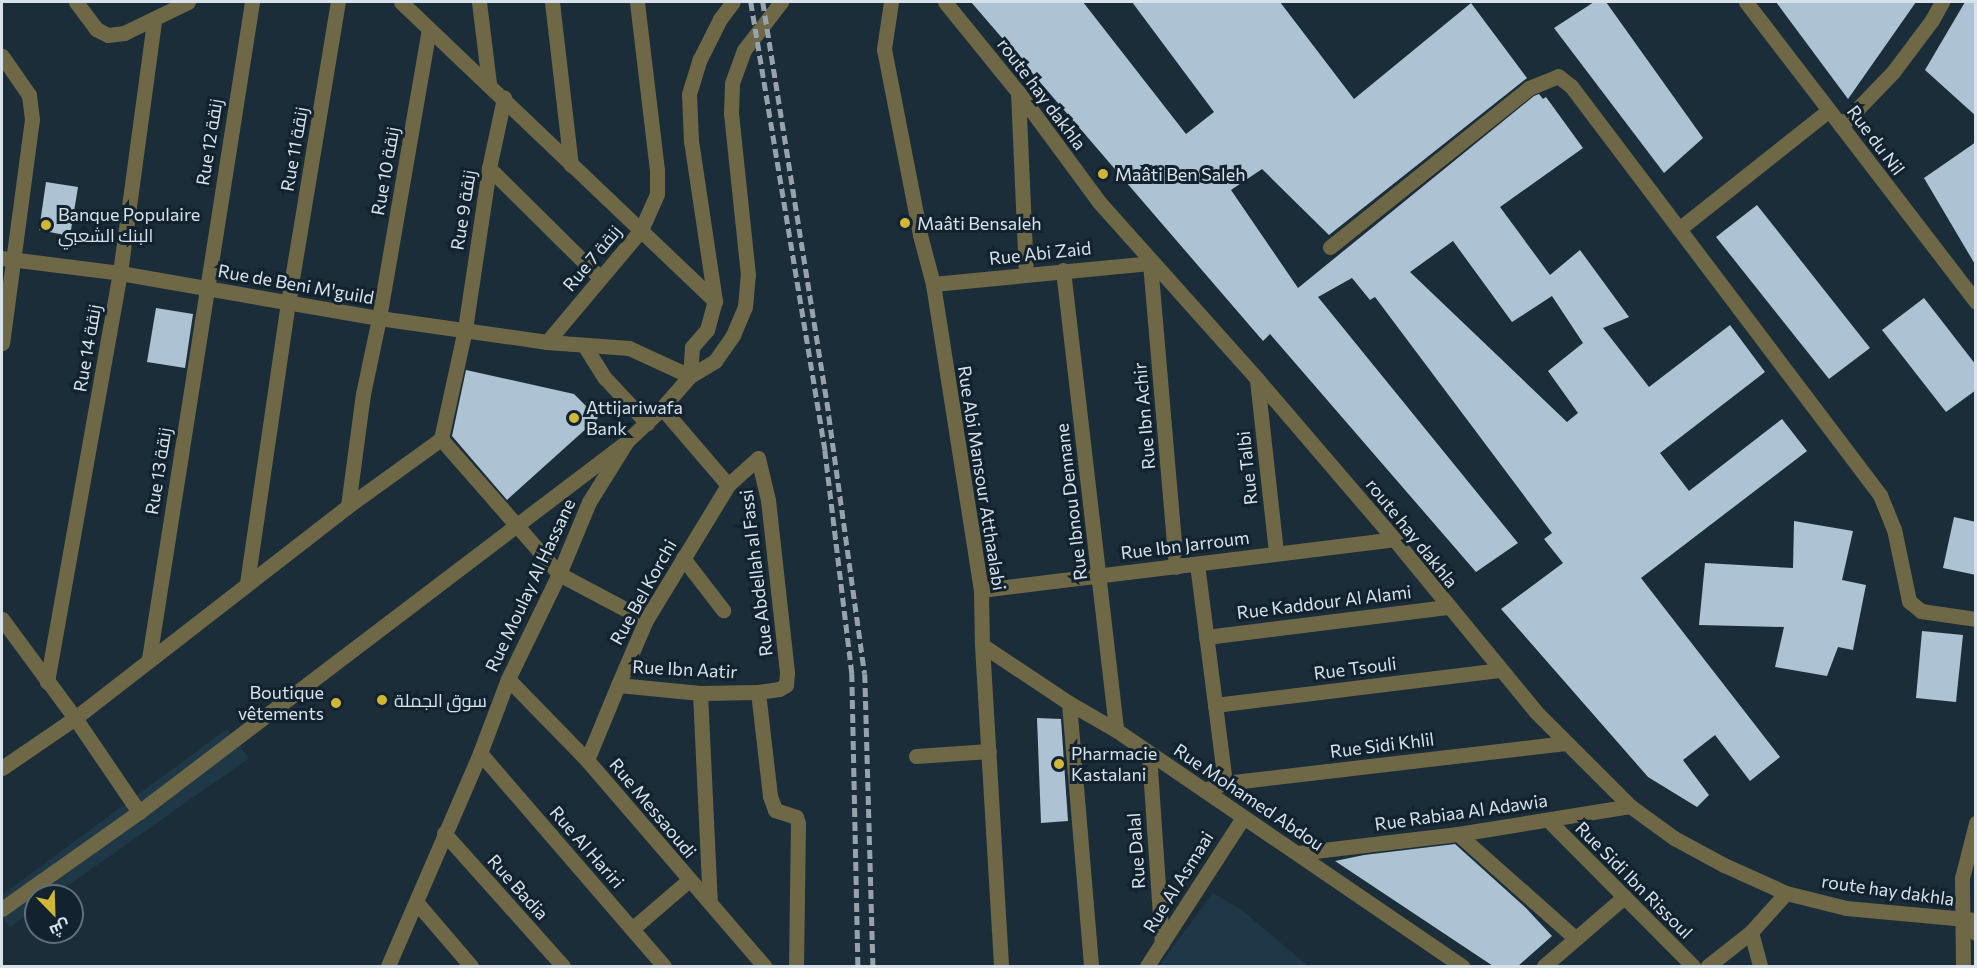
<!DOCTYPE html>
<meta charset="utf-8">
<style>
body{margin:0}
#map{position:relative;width:1977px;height:968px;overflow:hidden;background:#1c2d3a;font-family:Commissioner,Cairo,sans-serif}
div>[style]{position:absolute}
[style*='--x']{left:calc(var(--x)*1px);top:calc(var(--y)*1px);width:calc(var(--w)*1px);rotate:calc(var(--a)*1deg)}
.built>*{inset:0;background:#1f3848}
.building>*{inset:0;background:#adc2d2}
.minor>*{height:15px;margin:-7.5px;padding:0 7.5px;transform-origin:7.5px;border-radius:7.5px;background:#6f6846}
.tertiary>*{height:15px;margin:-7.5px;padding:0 7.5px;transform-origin:7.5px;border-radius:7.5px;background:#6f6846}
.rail>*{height:4.5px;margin-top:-2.25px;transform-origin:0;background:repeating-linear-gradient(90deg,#96a3ad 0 9px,transparent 0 13.5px)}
.dots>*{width:16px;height:16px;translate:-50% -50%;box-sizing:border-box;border:3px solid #12232f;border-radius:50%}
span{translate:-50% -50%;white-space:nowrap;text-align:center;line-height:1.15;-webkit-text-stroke:6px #12232f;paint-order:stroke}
.street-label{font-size:18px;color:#d7e2eb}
.poi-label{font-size:18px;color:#d7e2eb}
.left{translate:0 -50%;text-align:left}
.right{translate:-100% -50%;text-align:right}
.frame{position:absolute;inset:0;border:3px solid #d7e2eb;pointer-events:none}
.north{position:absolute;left:24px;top:884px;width:60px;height:60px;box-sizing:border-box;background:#12232f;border:2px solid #616f7a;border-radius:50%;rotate:157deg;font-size:16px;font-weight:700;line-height:24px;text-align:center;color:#d7e2eb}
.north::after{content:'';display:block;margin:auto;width:21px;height:27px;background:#d0b736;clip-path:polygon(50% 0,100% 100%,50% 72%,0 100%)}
</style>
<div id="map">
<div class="built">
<i style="clip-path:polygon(227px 729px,249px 758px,53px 896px,36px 896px,36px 908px,10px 927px,2px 916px,2px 895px)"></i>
<i style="clip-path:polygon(1213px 893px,1242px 910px,1308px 966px,1159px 966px)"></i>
</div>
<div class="building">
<i style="clip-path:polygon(evenodd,971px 2px,1083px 2px,1186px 134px,1214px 112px,1132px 2px,1280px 2px,1354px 99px,1471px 3px,1527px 78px,1329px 235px,1262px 169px,1231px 190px,1298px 288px,1534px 96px,1539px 94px,1543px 99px,1546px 97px,1583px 148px,1500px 207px,1550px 275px,1580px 250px,1629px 317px,1603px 328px,1649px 387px,1730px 325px,1765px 372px,1660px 453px,1689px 491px,1782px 419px,1807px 451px,1641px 578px,1780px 757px,1750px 781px,1715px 735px,1683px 760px,1709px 795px,1697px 807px,1648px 777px,1501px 609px,1563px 563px,1544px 539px,1552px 533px,1375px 297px,1370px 300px,1352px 278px,1318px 297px,1518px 543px,1476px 572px,1270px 334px,1263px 341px,971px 2px,1453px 241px,1512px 322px,1552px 296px,1583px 343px,1548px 371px,1578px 413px,1567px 422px,1410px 272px,1453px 241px)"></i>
<i style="clip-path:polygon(1594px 2px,1606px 2px,1703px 138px,1664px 173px,1554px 28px)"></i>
<i style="clip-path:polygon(1776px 2px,1916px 2px,1848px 99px)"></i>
<i style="clip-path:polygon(1965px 2px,1976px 2px,1976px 116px,1925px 70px)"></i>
<i style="clip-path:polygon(1976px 142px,1976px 266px,1924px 178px)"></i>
<i style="clip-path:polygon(46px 182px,78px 187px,70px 236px,39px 230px)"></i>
<i style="clip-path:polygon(1757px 205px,1870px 348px,1829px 379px,1716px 237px)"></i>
<i style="clip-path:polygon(1924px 298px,1976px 365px,1976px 390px,1946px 412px,1882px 330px)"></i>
<i style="clip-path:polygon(156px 308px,193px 314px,185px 368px,147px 362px)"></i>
<i style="clip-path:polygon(466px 370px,574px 394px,598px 418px,507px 500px,452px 436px)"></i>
<i style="clip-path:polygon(1954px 517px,1976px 522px,1976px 575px,1943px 568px)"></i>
<i style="clip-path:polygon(1794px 521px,1853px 531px,1842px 580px,1866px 585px,1853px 650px,1838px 647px,1827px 676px,1775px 667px,1784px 627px,1699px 625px,1705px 563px,1793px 568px)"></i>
<i style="clip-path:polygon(1922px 631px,1963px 635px,1956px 702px,1916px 698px)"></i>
<i style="clip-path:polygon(1037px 718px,1061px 719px,1068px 821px,1041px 823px)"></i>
<i style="clip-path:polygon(1455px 844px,1526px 908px,1552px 936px,1518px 966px,1493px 966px,1335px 861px,1364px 855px)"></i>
</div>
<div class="minor">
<i style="--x:76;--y:2;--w:34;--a:53"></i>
<i style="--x:96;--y:29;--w:13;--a:27"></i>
<i style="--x:108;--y:35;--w:16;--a:-7"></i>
<i style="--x:124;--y:33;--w:71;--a:-25.8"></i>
<i style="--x:401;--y:2;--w:434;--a:43.6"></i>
<i style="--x:479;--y:2;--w:82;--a:83"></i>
<i style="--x:552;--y:2;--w:164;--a:83.4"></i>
<i style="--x:891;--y:2;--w:48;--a:98.5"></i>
<i style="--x:884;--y:49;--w:189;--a:79"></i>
<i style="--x:920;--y:235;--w:51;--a:75.1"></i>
<i style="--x:933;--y:284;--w:310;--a:81.1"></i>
<i style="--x:981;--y:590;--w:55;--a:89"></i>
<i style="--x:982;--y:645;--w:322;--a:86.6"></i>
<i style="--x:945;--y:2;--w:116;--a:51"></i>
<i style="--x:1018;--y:92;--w:137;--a:53.6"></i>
<i style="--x:1099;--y:202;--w:237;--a:48.2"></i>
<i style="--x:1257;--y:379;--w:211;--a:49.4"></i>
<i style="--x:1394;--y:539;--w:224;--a:50.6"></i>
<i style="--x:1536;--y:712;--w:133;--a:45"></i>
<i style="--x:1630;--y:806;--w:54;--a:36"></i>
<i style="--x:1674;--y:838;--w:57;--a:28.4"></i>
<i style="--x:1724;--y:865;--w:68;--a:24.3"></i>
<i style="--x:1786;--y:893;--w:62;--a:14"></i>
<i style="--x:1846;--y:908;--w:131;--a:5.3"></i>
<i style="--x:1746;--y:2;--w:378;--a:52.5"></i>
<i style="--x:2;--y:56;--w:47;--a:55.3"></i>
<i style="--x:29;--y:95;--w:24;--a:83"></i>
<i style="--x:32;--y:119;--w:226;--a:97.6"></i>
<i style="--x:1018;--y:92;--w:182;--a:87.5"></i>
<i style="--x:1841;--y:126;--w:75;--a:-46.1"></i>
<i style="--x:1893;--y:72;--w:65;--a:-53.1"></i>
<i style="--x:1932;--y:20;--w:21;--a:-61"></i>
<i style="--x:489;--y:168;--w:156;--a:44.7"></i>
<i style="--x:1679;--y:229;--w:191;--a:-38.4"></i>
<i style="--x:1330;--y:247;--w:255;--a:-38.6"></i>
<i style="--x:1529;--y:88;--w:31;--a:-22"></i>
<i style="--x:1558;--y:76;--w:16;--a:38"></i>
<i style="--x:1571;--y:86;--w:513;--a:52.93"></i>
<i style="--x:1880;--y:495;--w:37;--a:68"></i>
<i style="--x:1894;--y:529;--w:74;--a:78.2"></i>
<i style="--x:1909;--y:601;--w:16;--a:40"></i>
<i style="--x:1921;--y:611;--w:56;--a:8.3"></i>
<i style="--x:1150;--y:263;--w:305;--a:85.1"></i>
<i style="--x:1063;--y:270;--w:463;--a:83.4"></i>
<i style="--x:933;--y:284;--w:218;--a:-5.5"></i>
<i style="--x:547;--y:342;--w:146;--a:-50"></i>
<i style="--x:641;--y:230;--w:39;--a:-66"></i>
<i style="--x:657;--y:194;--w:24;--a:-90"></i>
<i style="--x:657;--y:170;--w:169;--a:-96.8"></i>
<i style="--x:1257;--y:380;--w:174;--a:83.7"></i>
<i style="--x:662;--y:408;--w:101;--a:49.4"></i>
<i style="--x:441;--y:439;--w:113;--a:-77.7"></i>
<i style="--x:465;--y:329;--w:163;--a:-81.5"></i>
<i style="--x:489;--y:168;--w:72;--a:-77.9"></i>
<i style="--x:441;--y:439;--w:179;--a:48.8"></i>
<i style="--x:559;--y:574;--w:98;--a:27.9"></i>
<i style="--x:348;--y:506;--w:113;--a:-82.4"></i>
<i style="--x:363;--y:394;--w:78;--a:-78.1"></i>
<i style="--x:379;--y:318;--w:292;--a:-80.2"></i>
<i style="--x:683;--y:558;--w:66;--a:52.4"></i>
<i style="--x:1197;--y:564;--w:221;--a:82.7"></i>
<i style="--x:247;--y:583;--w:283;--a:-81.7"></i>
<i style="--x:288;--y:303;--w:305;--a:-80.6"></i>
<i style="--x:981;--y:590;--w:416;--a:-7"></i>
<i style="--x:2;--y:619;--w:123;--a:53.6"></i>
<i style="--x:75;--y:718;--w:114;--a:55.8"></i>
<i style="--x:1206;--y:637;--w:243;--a:-7.1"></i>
<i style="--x:982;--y:645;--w:105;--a:33.7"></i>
<i style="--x:1069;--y:703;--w:54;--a:29.9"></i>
<i style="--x:1116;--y:730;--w:419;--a:34.3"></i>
<i style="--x:149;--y:659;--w:665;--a:-81.09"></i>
<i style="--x:508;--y:679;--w:113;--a:45.7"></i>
<i style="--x:587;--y:760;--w:272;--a:49.3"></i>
<i style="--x:47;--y:682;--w:415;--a:-79.9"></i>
<i style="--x:120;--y:273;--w:255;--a:-82.3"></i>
<i style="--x:758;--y:692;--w:105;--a:83.4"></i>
<i style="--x:770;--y:796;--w:15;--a:70"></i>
<i style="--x:775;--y:810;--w:22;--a:18"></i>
<i style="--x:796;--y:817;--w:6;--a:72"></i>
<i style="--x:798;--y:823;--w:143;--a:90.8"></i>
<i style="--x:700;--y:693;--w:209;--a:87.3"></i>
<i style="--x:1069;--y:703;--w:264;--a:85.2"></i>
<i style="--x:1215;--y:705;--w:286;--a:-7"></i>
<i style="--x:480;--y:753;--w:281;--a:49.2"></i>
<i style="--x:1149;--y:754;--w:190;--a:86.1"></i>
<i style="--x:916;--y:756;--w:73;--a:-3.9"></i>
<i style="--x:587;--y:760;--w:81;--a:-67.5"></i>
<i style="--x:618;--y:685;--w:71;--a:-66.7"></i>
<i style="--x:646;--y:620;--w:158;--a:-58.7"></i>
<i style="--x:728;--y:485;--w:40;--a:-42"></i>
<i style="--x:758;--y:458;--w:43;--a:76.6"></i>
<i style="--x:768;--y:500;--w:174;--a:83.7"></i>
<i style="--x:787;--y:673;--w:12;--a:95"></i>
<i style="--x:786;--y:685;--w:8;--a:150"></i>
<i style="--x:779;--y:689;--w:21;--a:172"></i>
<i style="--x:758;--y:692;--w:58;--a:179"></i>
<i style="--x:700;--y:693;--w:82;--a:-174.4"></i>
<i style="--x:2;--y:768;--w:88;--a:-34.4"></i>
<i style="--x:75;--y:718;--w:346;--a:-37.8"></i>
<i style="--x:348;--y:506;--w:115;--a:-35.8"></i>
<i style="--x:1204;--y:790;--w:22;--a:-18"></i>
<i style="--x:1225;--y:783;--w:343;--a:-6.7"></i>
<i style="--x:1548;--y:820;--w:206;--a:45.2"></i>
<i style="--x:444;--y:833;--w:178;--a:48.2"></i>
<i style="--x:1458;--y:834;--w:157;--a:41.6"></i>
<i style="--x:1298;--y:853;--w:161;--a:-6.8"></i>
<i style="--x:1458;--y:834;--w:174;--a:-9.2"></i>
<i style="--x:417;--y:903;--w:83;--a:49.4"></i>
<i style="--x:2;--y:909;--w:168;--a:-35.3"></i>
<i style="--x:139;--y:812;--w:610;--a:-37.21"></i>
<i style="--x:1962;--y:921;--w:18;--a:41"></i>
<i style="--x:632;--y:929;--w:75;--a:-40.7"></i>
<i style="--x:1751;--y:932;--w:35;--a:75"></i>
<i style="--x:1147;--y:966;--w:175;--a:-57.1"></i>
<i style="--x:1544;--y:966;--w:106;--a:-40.8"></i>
<i style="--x:1708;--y:966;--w:55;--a:-38.3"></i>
<i style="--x:1751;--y:932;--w:52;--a:-48.1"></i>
</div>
<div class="tertiary">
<i style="--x:2;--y:258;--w:119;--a:7.2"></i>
<i style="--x:120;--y:273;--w:263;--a:9.9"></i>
<i style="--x:379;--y:318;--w:170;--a:8.1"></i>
<i style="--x:547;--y:342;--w:82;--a:4.2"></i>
<i style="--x:629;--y:348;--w:67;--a:24.7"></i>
<i style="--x:584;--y:345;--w:39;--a:58"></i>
<i style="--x:605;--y:378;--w:62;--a:47"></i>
<i style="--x:690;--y:376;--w:29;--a:-86"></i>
<i style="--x:692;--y:347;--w:23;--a:-49"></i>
<i style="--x:707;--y:330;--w:30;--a:-75"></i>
<i style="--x:715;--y:301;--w:162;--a:-98.5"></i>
<i style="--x:691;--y:141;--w:47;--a:-92.4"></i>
<i style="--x:689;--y:94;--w:37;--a:-73"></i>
<i style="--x:700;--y:59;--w:45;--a:-63.4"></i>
<i style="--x:720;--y:19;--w:21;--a:-53"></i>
<i style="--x:388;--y:966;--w:232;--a:-66.6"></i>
<i style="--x:480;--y:753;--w:79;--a:-69.3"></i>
<i style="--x:508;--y:679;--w:117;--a:-64.1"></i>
<i style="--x:559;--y:574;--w:78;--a:-67.4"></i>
<i style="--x:589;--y:502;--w:72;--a:-58.1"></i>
<i style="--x:627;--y:441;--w:48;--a:-43.3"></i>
<i style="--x:662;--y:408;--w:43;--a:-48.8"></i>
<i style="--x:690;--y:376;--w:29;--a:-31"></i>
<i style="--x:715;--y:361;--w:32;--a:-55"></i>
<i style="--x:733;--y:335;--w:30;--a:-67"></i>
<i style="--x:745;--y:307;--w:32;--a:-85"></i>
<i style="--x:748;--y:275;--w:163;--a:-96"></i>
<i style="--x:731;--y:113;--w:30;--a:-88"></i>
<i style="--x:732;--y:83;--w:35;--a:-70"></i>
<i style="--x:744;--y:50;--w:61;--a:-52.4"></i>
<i style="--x:1963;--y:966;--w:88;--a:-90.7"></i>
<i style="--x:1962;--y:878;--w:57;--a:-75.7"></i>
</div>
<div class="rail">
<i style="--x:751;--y:2;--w:454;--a:80.6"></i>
<i style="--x:825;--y:450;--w:225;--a:83.1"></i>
<i style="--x:852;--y:673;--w:293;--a:88.8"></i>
<i style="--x:763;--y:2;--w:419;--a:80.9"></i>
<i style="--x:829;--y:416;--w:260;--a:82.1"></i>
<i style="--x:865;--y:674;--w:292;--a:88.4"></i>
</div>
<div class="dots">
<i style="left:1103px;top:174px;background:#d0b736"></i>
<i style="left:905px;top:223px;background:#d0b736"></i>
<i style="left:46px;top:225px;background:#d0b736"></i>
<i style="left:574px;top:418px;background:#d0b736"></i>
<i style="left:382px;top:700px;background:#d0b736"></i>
<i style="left:336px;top:703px;background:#d0b736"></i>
<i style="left:1059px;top:764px;background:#d0b736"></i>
</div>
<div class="street-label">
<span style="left:1042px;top:94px;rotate:53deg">route hay dakhla</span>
<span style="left:1876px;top:140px;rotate:53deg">Rue du Nil</span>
<span style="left:209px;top:142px;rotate:-81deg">Rue 12 زنقة</span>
<span style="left:294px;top:149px;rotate:-80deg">Rue 11 زنقة</span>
<span style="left:385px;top:171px;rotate:-80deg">Rue 10 زنقة</span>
<span style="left:463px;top:210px;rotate:-81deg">Rue 9 زنقة</span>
<span style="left:1040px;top:253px;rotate:-6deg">Rue Abi Zaid</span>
<span style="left:592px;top:258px;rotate:-50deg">Rue 7 زنقة</span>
<span style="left:296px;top:284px;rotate:10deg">Rue de Beni M'guild</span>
<span style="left:87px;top:348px;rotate:-80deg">Rue 14 زنقة</span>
<span style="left:1144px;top:416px;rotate:-95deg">Rue Ibn Achir</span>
<span style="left:1247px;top:468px;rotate:-96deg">Rue Talbi</span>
<span style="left:158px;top:471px;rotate:-81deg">Rue 13 زنقة</span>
<span style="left:982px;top:478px;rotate:81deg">Rue Abi Mansour Atthaalabi</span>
<span style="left:1071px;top:502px;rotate:-97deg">Rue Ibnou Dennane</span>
<span style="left:1412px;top:533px;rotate:51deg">route hay dakhla</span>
<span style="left:1185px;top:545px;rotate:-7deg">Rue Ibn Jarroum</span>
<span style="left:756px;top:573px;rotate:-97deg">Rue Abdellah al Fassi</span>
<span style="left:530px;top:585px;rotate:-65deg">Rue Moulay Al Hassane</span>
<span style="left:643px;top:592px;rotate:-61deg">Rue Bel Korchi</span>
<span style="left:1324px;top:602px;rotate:-7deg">Rue Kaddour Al Alami</span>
<span style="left:1355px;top:668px;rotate:-7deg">Rue Tsouli</span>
<span style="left:685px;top:669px;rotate:3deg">Rue Ibn Aatir</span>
<span style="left:1382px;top:745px;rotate:-7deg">Rue Sidi Khlil</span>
<span style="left:1249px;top:797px;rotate:34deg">Rue Mohamed Abdou</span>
<span style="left:653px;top:808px;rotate:50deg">Rue Messaoudi</span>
<span style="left:1461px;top:812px;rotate:-8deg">Rue Rabiaa Al Adawia</span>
<span style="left:587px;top:847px;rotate:49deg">Rue Al Hariri</span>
<span style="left:1136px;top:851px;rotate:-94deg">Rue Dalal</span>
<span style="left:1634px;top:880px;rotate:45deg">Rue Sidi Ibn Rissoul</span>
<span style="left:1178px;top:882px;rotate:-58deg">Rue Al Asmaai</span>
<span style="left:518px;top:887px;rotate:48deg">Rue Badia</span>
<span style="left:1888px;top:890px;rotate:8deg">route hay dakhla</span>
</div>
<div class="poi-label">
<span class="left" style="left:1115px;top:174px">Maâti Ben Saleh</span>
<span class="left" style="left:58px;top:225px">Banque Populaire<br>البنك الشعبي</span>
<span class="left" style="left:917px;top:223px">Maâti Bensaleh</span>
<span class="left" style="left:586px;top:418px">Attijariwafa<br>Bank</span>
<span class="right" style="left:324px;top:703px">Boutique<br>vêtements</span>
<span class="left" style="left:394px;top:700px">سوق الجملة</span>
<span class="left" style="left:1071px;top:764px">Pharmacie<br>Kastalani</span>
</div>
<div class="frame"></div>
<div class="north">ش</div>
</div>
